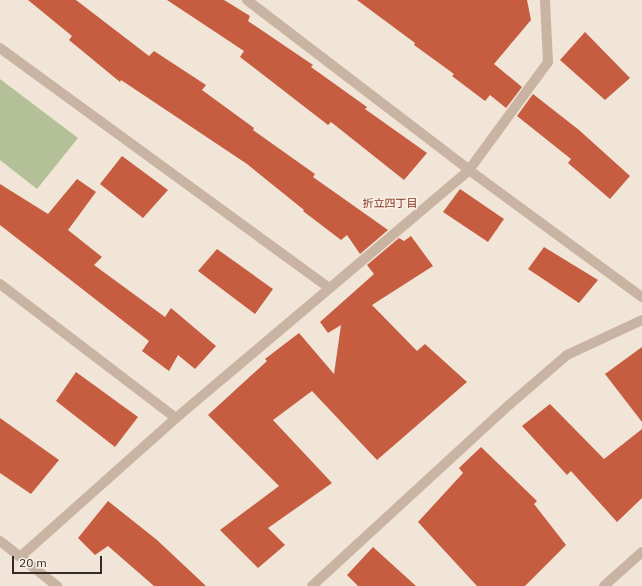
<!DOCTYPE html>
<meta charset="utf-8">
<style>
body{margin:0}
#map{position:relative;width:642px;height:586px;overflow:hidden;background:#f1e5d8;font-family:"IBM Plex Sans","Noto Sans JP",sans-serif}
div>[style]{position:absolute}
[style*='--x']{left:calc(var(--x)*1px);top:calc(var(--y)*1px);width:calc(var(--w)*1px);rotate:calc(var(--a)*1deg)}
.green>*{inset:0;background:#b4c098}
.building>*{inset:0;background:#c65d41}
.minor>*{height:10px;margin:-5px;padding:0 5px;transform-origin:5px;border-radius:5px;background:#c9b4a4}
span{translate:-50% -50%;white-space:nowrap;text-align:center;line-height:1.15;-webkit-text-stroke:3px #f9efe4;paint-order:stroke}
.neighbourhood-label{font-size:11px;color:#83341f}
.scale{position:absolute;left:12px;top:556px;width:90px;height:18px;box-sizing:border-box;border:2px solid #342a26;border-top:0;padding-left:5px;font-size:12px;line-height:14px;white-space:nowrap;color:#342a26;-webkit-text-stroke:3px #f9efe4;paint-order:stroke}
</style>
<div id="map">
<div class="green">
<i style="clip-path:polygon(0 79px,78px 138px,37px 189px,0 160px)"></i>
</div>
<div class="building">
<i style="clip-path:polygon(28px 0,76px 0,149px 56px,154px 51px,206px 85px,202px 90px,254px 128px,253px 130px,315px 174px,313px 177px,388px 230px,360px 254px,347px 235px,341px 240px,303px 211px,304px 210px,247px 164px,121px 80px,120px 82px,69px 40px,72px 36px)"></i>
<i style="clip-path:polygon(167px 0,224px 0,250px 16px,248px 21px,313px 65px,311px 67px,367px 107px,365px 109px,427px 153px,404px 180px,331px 122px,328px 125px,240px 57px,244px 51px)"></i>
<i style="clip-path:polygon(357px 0,527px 0,531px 20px,494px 64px,522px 87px,506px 108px,490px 95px,485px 101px,452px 76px,454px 74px,414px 45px,415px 43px)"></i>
<i style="clip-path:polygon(585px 32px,630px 78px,605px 100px,560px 60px)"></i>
<i style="clip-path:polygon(533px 94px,579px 130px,630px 176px,610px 199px,568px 163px,571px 159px,517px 116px)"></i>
<i style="clip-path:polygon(122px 156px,168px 190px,143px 218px,100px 184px)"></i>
<i style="clip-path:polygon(77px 179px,96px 192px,68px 230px,102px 257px,94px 265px,165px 317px,171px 308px,216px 346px,195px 369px,178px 355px,169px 371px,142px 351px,149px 341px,0 225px,0 184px,48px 214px)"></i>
<i style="clip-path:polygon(460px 189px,504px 219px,488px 242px,443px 212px)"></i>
<i style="clip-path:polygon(411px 236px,433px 266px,372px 305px,417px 351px,425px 344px,467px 382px,377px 460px,312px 391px,273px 420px,332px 483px,268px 528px,285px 545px,258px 568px,220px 530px,279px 486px,208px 415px,267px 361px,265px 359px,299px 333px,334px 374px,341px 325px,328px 333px,320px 322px,374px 274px,367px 265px,399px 238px,404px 241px)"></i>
<i style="clip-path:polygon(544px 247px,598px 280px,579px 303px,528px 269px)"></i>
<i style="clip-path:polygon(217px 249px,273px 289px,255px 314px,198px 271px)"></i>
<i style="clip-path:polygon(642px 347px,642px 422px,605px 374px)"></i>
<i style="clip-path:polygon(76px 372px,138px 417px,115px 447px,56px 401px)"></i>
<i style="clip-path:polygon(550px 404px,604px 459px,642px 429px,642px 498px,617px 522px,571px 471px,567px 475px,522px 426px)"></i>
<i style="clip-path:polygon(0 418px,59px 460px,31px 494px,0 473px)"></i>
<i style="clip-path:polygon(481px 447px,537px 501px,534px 504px,566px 545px,525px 586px,477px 586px,418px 522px,463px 473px,459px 468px)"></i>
<i style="clip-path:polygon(108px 501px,157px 540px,206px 586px,154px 586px,108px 546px,95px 555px,78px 538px)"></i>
<i style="clip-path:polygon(373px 547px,416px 586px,358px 586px,347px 575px)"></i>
</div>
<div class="minor">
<i style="--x:247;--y:0;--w:280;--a:37.4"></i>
<i style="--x:469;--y:170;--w:215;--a:36.3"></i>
<i style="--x:0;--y:48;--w:407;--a:36.1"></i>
<i style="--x:0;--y:284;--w:221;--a:37.3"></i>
<i style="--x:0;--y:541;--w:73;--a:38.3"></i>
<i style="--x:20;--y:557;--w:209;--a:-41.7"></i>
<i style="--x:176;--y:418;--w:384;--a:-40.2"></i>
<i style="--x:469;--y:170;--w:134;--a:-53.8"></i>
<i style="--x:548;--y:62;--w:62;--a:-92.8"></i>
<i style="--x:312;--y:586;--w:268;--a:-42.6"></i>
<i style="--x:509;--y:405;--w:77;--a:-40.8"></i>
<i style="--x:567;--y:355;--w:83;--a:-25"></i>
<i style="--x:604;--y:586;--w:51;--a:-41.8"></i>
</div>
<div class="neighbourhood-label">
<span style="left:390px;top:203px">折立四丁目</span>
</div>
<div class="scale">20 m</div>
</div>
